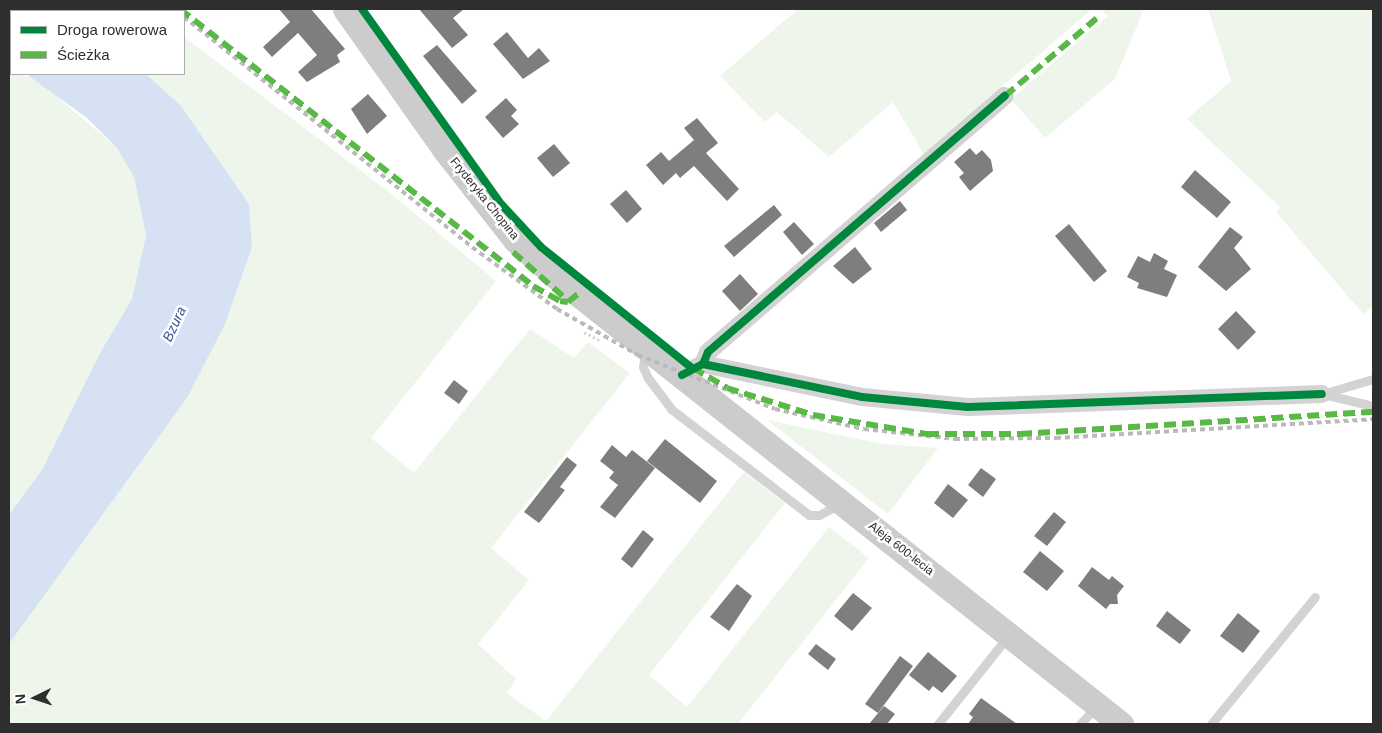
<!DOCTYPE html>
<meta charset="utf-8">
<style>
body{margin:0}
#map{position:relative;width:1382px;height:733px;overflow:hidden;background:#fff;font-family:Helvetica,sans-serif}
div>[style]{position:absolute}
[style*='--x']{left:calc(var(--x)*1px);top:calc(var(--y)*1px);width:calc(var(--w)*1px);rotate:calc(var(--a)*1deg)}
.green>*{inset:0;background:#eef5eb}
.water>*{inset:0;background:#d6e1f3}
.building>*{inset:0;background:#7e7e7e}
.path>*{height:3px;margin-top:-1.5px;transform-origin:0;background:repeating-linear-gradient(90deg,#d3d3d3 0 2.5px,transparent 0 5px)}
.service>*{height:9px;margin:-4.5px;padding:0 4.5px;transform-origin:4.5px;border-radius:4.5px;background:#d3d3d3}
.minor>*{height:18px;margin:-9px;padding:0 9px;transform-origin:9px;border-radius:9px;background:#d3d3d3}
.secondary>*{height:25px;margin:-12.5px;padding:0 12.5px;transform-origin:12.5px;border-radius:12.5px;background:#ccc}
.rail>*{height:4px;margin-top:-2px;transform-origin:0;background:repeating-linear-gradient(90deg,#bababa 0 5px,transparent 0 9px)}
.quiet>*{height:6px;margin-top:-3px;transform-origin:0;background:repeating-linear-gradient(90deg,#58b947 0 12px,transparent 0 18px)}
.cycleway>*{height:8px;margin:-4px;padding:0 4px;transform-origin:4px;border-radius:4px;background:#00873e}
span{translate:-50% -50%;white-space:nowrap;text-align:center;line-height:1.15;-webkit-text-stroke:5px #fff;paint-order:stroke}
.street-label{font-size:12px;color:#2e2e2e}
.water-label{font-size:14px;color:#365a95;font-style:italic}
.frame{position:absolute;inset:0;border:10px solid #2e2e2e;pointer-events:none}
.legend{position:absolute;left:10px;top:10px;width:175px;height:65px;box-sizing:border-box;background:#fff;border:1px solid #ababab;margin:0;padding:6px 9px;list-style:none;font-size:15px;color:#2e2e2e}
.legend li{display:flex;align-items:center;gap:10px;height:25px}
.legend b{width:25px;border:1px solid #ababab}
.north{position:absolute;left:10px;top:673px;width:50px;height:50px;-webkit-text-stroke:4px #fff;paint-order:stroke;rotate:266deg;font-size:14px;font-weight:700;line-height:20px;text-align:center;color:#2e2e2e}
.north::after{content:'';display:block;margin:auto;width:18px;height:22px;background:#2e2e2e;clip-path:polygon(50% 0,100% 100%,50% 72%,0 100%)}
</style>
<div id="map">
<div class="green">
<i style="clip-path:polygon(798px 9px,1092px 9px,924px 154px,893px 102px,829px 157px,777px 112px,765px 122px,720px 76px)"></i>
<i style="clip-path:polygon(1101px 9px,1144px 9px,1115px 79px,1045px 138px,1011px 99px,1108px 16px)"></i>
<i style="clip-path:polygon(1208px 9px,1373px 9px,1373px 306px,1363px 314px,1276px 212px,1280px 207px,1187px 119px,1231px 81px)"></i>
<i style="clip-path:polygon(184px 37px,389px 192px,496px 281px,371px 438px,414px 473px,530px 329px,574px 358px,588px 342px,630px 373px,491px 548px,529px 580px,478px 644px,516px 679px,507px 693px,546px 721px,744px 472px,785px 503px,649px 675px,687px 707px,829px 527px,869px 558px,738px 724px,9px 724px,9px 644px,187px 398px,252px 247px,249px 204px,181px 106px,146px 74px,184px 74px)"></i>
<i style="clip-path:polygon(9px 67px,11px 74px,34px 77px,117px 148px,134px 177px,146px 235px,132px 299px,100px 353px,42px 470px,9px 515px)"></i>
<i style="clip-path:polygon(767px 420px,883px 444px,938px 448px,888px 514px)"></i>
</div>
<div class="water">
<i style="clip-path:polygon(9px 9px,61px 11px,11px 11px,11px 68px)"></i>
<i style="clip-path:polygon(26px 74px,146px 74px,181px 106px,249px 204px,252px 247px,225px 324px,187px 398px,9px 644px,9px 515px,42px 470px,100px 353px,132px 299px,146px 235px,134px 177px,117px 148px,87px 118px)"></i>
</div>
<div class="building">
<i style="clip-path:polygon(279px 9px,311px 9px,345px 49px,337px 55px,340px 62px,307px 82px,298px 72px,317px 55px,298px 33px,272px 57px,263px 47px,290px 22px)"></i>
<i style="clip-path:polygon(419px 9px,464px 9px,453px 18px,468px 35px,452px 48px)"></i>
<i style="clip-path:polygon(507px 32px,528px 58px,539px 48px,550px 61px,523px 79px,493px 44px)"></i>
<i style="clip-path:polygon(437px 45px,477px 91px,462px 104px,423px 56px)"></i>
<i style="clip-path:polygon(368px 94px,387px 116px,367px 134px,351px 109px)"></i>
<i style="clip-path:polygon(506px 98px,517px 110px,511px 116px,519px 124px,503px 138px,485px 117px)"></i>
<i style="clip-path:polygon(697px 118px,718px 143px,706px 153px,739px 189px,727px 201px,694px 166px,680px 178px,676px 173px,663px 185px,646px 165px,661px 152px,669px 161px,694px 140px,684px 128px)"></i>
<i style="clip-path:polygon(554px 144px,570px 163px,553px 177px,537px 158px)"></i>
<i style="clip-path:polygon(970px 148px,976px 155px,982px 150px,991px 160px,993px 171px,970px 191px,959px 177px,964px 173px,954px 162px)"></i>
<i style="clip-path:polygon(1195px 170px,1231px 202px,1217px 218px,1181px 187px)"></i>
<i style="clip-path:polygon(626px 190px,642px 209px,627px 223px,610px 204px)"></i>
<i style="clip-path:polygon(900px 201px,907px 210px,881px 232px,874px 223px)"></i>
<i style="clip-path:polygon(774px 205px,782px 215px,734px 257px,724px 246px)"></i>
<i style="clip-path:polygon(794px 222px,814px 244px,802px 255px,783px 232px)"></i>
<i style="clip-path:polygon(1069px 224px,1107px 271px,1094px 282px,1055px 236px)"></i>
<i style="clip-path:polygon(1230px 227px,1243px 237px,1234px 248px,1251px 269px,1226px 291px,1198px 267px)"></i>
<i style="clip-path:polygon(855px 247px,872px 269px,853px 284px,833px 266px)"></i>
<i style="clip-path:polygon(1154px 253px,1168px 261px,1164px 269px,1177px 275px,1167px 297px,1137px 288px,1139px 283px,1127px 277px,1138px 256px,1150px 262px)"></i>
<i style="clip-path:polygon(740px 274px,758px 294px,740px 311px,722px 291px)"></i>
<i style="clip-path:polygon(1236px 311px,1256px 332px,1238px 350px,1218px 329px)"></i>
<i style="clip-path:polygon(454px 380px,468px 391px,459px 404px,444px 393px)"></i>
<i style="clip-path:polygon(665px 439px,717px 481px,700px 503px,647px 461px)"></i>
<i style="clip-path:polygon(612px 445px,626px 457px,632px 450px,655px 468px,615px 518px,600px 507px,618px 485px,609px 478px,614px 472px,600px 461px)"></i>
<i style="clip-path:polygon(567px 457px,577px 465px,560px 487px,565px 490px,539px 523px,524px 512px)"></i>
<i style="clip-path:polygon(981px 468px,996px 479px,983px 497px,968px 485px)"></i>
<i style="clip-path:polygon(948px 484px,968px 500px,953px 518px,934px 503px)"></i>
<i style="clip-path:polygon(1054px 512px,1066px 522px,1047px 546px,1034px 536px)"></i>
<i style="clip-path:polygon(643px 530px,654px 539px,632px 568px,621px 559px)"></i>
<i style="clip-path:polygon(1040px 551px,1064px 571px,1047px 591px,1023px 572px)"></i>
<i style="clip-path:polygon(1092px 567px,1109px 580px,1112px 576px,1124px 586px,1117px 595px,1118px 604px,1110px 604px,1106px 609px,1078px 586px)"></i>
<i style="clip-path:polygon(737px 584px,752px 596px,729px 631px,710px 617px)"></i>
<i style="clip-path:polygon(853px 593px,872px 608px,852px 631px,834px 616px)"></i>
<i style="clip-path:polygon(1167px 611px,1191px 630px,1180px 644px,1156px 626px)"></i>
<i style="clip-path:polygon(1238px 613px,1260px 631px,1243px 653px,1220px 636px)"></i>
<i style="clip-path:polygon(816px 644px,836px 659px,828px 670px,808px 654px)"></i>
<i style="clip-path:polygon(928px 652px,957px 676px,942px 693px,933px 686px,929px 691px,909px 675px)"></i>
<i style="clip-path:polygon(900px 656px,913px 666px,878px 713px,865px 704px)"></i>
<i style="clip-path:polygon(981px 698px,1017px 724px,968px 724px,973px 717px,969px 714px)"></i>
<i style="clip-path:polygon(884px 706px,895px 714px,887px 724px,869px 724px)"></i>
</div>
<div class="path">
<i style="--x:584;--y:332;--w:17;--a:28"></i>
</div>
<div class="service">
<i style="--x:645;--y:351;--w:16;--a:97"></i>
<i style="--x:643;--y:367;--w:12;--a:66"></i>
<i style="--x:648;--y:378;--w:39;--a:53"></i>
<i style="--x:671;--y:409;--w:174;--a:37.5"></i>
<i style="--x:809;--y:515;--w:10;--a:0"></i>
<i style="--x:819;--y:515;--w:24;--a:-28"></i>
<i style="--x:1322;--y:394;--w:53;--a:-16.4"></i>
<i style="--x:1323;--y:394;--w:51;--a:13.5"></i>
<i style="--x:938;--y:724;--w:112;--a:-51.5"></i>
<i style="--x:1080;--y:724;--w:25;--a:-47"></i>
<i style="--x:1211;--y:724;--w:164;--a:-50.7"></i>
</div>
<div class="minor">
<i style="--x:703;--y:364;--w:13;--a:-67"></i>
<i style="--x:708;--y:352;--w:392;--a:-40.8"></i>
<i style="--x:682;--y:375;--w:24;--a:-28"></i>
<i style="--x:703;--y:364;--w:162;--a:11.7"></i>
<i style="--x:862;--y:397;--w:106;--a:5.4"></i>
<i style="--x:968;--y:407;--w:354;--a:-2.1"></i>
</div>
<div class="secondary">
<i style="--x:345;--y:9;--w:171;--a:54.7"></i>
<i style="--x:444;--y:149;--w:115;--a:52"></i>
<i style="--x:515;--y:240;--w:54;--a:42"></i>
<i style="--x:555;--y:276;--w:722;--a:38.36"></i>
</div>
<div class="rail">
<i style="--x:174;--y:9;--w:4;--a:34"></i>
<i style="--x:184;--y:17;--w:379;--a:38.6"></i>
<i style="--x:480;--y:253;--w:95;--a:36"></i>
<i style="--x:557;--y:309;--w:93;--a:29.6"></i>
<i style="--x:638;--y:355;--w:147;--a:21.5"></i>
<i style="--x:775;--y:409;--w:91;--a:12.7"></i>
<i style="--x:864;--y:429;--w:92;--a:6.3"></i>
<i style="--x:955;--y:439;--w:101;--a:-0.6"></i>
<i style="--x:1056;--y:438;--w:318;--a:-3.4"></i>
</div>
<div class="quiet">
<i style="--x:180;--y:9;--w:449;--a:38.1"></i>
<i style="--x:533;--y:286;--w:31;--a:29"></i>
<i style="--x:560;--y:301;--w:8;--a:7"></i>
<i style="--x:568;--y:302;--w:13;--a:-39"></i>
<i style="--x:1005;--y:96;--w:122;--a:-40.3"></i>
<i style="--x:513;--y:252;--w:72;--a:41.6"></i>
<i style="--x:693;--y:368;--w:39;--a:30"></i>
<i style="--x:727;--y:388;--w:90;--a:17.4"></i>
<i style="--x:813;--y:415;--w:116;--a:9.5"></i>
<i style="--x:927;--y:434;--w:93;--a:0"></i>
<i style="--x:1020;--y:434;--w:354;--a:-3.6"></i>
</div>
<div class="cycleway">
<i style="--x:362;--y:9;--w:241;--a:54.5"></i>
<i style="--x:502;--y:205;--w:57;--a:47.1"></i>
<i style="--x:541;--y:247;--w:192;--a:38.7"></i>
<i style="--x:703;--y:364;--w:13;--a:-67"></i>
<i style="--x:708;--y:352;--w:392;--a:-40.8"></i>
<i style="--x:682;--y:375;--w:24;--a:-28"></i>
<i style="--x:703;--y:364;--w:162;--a:11.7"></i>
<i style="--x:862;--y:397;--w:106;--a:5.4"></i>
<i style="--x:968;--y:407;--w:354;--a:-2.1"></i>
</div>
<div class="street-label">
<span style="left:484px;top:199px;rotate:51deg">Fryderyka Chopina</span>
<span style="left:901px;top:549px;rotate:38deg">Aleja 600-lecia</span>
</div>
<div class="water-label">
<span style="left:174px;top:324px;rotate:-65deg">Bzura</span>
</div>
<div class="frame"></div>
<ul class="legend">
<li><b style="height:6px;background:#00873e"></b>Droga rowerowa</li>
<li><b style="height:6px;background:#58b947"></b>Ścieżka</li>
</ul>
<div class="north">N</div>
</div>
